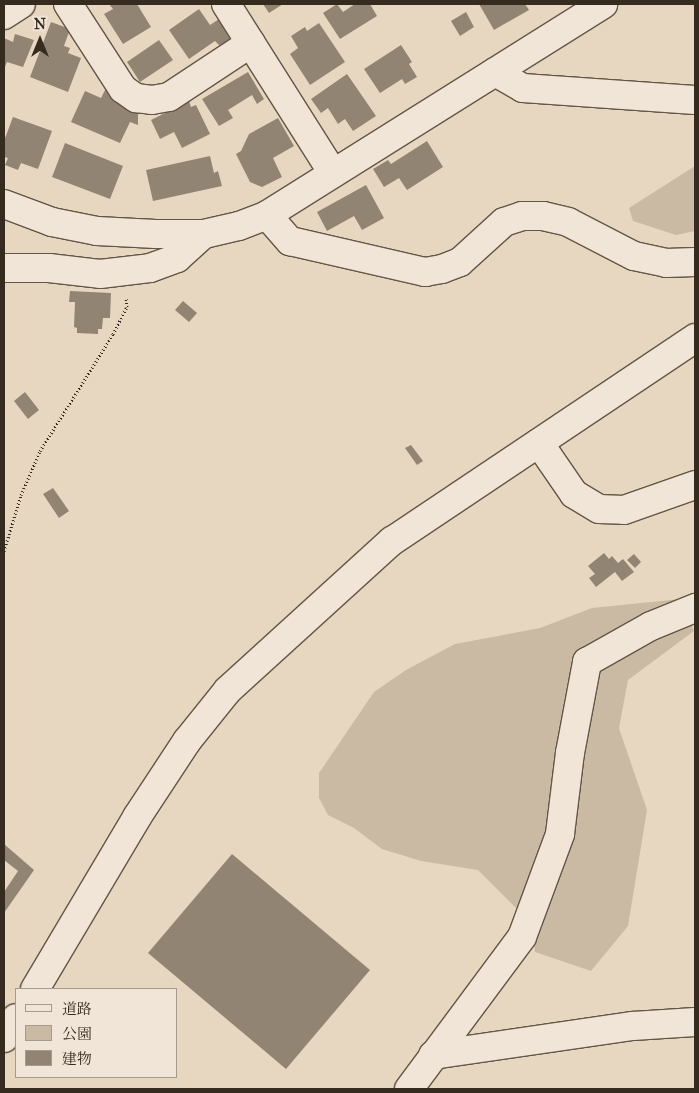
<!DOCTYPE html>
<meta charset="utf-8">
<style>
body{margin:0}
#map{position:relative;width:699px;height:1093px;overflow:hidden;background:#e8d7c0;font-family:"IM FELL Great Primer","Noto Serif JP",serif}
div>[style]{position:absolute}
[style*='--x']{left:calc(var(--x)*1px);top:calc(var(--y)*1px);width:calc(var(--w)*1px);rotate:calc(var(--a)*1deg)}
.green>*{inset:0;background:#cabaa4}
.building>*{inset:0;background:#928472}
.path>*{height:3px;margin-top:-1.5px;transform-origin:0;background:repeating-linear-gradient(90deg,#352b1e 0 1px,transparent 0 3.5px)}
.roads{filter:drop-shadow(1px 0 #625646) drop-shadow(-1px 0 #625646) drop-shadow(0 1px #625646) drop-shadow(0 -1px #625646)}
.minor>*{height:28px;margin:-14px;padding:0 14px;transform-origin:14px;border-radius:14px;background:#f0e5d6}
span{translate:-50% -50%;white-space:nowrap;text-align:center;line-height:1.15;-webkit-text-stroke:4px #f0e5d6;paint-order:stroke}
.frame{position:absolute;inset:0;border:5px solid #352b1e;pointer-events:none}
.legend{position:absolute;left:15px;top:988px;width:162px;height:90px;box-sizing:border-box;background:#f0e5d6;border:1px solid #a59b8c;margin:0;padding:6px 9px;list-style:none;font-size:15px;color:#352b1e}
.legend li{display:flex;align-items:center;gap:10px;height:25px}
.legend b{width:25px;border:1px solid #a59b8c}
.north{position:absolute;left:15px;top:15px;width:50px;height:50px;-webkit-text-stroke:4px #f0e5d6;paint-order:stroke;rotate:0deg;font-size:14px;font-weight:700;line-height:20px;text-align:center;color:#352b1e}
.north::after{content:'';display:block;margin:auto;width:18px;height:22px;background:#352b1e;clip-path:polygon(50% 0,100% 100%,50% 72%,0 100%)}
</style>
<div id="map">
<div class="green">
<i style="clip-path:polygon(695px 166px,695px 231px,676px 235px,633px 221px,629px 208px)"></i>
<i style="clip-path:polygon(680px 599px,694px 631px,628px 680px,619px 728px,647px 810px,628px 926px,591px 971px,535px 952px,532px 924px,478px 870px,421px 861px,382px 849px,354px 828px,328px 815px,319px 798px,319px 773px,374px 692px,406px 670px,455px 644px,540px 628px,592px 608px)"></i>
</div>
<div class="building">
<i style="clip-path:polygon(109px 4px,137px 4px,151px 27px,123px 44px,104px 14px,113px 9px)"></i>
<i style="clip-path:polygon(263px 4px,283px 4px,269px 13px)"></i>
<i style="clip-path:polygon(337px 4px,343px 12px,355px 4px,370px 4px,377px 16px,340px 39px,323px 13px)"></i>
<i style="clip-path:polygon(479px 4px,525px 4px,529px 10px,494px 30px)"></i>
<i style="clip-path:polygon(199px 9px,210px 25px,219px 19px,229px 32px,230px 44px,219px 45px,215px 41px,189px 59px,169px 30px)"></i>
<i style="clip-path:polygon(466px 12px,474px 27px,460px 36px,451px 21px)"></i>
<i style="clip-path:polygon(51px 22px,70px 29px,64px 46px,70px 48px,68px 53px,81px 58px,68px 92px,30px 77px)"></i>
<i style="clip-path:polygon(319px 23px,345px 62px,310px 85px,290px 54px,298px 48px,291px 36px,305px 27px,307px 31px)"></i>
<i style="clip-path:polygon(15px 34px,34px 40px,23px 67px,7px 62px,4px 69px,4px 38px,13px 42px)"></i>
<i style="clip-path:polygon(159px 40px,173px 60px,140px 82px,127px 62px)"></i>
<i style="clip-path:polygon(401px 45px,412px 62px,409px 64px,417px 77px,405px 84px,402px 79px,380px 93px,364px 69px)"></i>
<i style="clip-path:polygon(248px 72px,264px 99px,257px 104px,252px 95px,228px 110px,233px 118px,219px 126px,202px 99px)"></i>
<i style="clip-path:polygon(347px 74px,376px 116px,353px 131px,345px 119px,338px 124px,328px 108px,321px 113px,311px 99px)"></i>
<i style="clip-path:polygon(106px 88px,138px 113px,138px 125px,130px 122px,120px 143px,71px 122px,85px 91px,101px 98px)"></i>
<i style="clip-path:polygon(189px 101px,191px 107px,196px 105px,210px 134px,182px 148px,174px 132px,160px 139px,151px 120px)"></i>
<i style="clip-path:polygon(13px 117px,52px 131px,38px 169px,21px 163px,18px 170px,5px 165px,8px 158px,4px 157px,4px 141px)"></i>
<i style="clip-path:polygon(278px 118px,294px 146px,273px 158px,282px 177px,262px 187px,250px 182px,236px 154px,241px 151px,249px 134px)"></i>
<i style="clip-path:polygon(427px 141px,443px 167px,407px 190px,399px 178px,384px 187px,373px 169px,388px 160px,391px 164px)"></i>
<i style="clip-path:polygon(65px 143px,123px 166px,110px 199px,52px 177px)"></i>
<i style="clip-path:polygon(210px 156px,214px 173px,218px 171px,222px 186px,153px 201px,146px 170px)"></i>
<i style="clip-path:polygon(366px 185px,384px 218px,362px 230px,354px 216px,327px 231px,317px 212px)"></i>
<i style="clip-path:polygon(70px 291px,111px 293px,110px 318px,103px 318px,102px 329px,98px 329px,98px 334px,77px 333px,77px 328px,74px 327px,75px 302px,69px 302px)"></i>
<i style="clip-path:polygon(183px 301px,197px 313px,189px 322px,175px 310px)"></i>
<i style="clip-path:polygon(25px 392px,39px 410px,28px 419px,14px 401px)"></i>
<i style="clip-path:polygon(411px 445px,423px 461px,417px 465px,405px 448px)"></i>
<i style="clip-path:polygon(53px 488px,69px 511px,59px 518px,43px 494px)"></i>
<i style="clip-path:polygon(604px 553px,609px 559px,612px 556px,618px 563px,623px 559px,634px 572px,622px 581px,615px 572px,596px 587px,589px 578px,595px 574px,588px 566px)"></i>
<i style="clip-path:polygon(634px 554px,641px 562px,635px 568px,627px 560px)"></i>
<i style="clip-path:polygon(4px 844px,34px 870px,4px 913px,4px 892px,18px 871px,4px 860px)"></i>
<i style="clip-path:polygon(232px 854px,370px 970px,286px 1069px,148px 953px)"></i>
</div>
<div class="path">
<i style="--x:4;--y:551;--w:59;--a:-73.1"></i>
<i style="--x:21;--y:495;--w:48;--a:-66.6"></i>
<i style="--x:40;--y:451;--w:138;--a:-58"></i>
<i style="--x:113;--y:334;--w:30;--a:-63"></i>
<i style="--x:127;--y:307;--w:10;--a:-96"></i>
</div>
<div class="roads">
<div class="minor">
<i style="--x:68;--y:4;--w:101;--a:57.1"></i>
<i style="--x:123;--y:89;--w:16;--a:35"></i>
<i style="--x:136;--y:98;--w:16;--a:7"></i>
<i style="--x:152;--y:100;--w:17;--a:-10"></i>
<i style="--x:169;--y:97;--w:98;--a:-33.4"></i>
<i style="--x:226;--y:4;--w:200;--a:57.7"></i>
<i style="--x:4;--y:15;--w:20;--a:-33"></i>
<i style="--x:495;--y:72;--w:32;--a:30"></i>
<i style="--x:523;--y:88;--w:172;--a:4"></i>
<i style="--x:4;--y:204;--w:51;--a:20.6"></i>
<i style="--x:52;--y:222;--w:46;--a:11.3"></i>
<i style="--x:97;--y:231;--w:59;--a:2.9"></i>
<i style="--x:156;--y:234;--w:48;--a:0"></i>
<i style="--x:204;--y:234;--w:36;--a:-13"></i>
<i style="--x:239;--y:226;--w:30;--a:-21"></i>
<i style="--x:267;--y:215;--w:397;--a:-32.1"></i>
<i style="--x:267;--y:215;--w:35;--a:49"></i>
<i style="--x:290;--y:241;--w:139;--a:12.9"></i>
<i style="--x:425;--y:272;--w:17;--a:-10"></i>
<i style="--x:442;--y:269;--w:19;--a:-21"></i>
<i style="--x:460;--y:262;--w:59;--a:-42.3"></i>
<i style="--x:504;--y:222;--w:19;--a:-18"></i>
<i style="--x:522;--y:216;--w:21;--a:0"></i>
<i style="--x:543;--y:216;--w:26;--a:13"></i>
<i style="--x:568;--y:222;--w:74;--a:27.3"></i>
<i style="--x:634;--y:256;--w:33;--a:12"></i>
<i style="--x:666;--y:263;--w:29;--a:-2"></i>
<i style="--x:4;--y:268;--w:45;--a:0"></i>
<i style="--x:49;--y:268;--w:51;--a:6.7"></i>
<i style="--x:100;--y:274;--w:50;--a:-6.8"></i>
<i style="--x:150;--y:268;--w:29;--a:-20"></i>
<i style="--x:177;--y:258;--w:36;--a:-42"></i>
<i style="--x:539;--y:443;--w:62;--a:55.5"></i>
<i style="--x:574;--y:494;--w:29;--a:31"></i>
<i style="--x:599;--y:509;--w:25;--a:2"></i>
<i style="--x:624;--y:510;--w:75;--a:-19.4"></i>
<i style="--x:35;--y:989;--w:200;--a:-59.3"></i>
<i style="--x:137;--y:817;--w:91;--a:-56.7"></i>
<i style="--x:187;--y:741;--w:65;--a:-51.2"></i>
<i style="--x:228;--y:690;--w:222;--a:-42.3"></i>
<i style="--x:392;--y:541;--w:365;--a:-33.8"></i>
<i style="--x:4;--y:1038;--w:23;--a:-59"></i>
<i style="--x:433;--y:1055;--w:202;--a:-8.3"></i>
<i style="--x:633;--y:1026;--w:62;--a:-3.7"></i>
<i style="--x:409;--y:1089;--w:189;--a:-53.4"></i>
<i style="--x:522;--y:937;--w:110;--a:-69.7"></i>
<i style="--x:560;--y:834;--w:82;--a:-83"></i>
<i style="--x:570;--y:753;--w:93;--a:-79.4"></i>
<i style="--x:587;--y:662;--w:73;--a:-29.4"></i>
<i style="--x:651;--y:626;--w:48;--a:-22.2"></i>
</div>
</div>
<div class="frame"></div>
<ul class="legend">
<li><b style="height:6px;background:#f0e5d6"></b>道路</li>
<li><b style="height:14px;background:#cabaa4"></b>公園</li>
<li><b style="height:14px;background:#928472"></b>建物</li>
</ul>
<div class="north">N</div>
</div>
